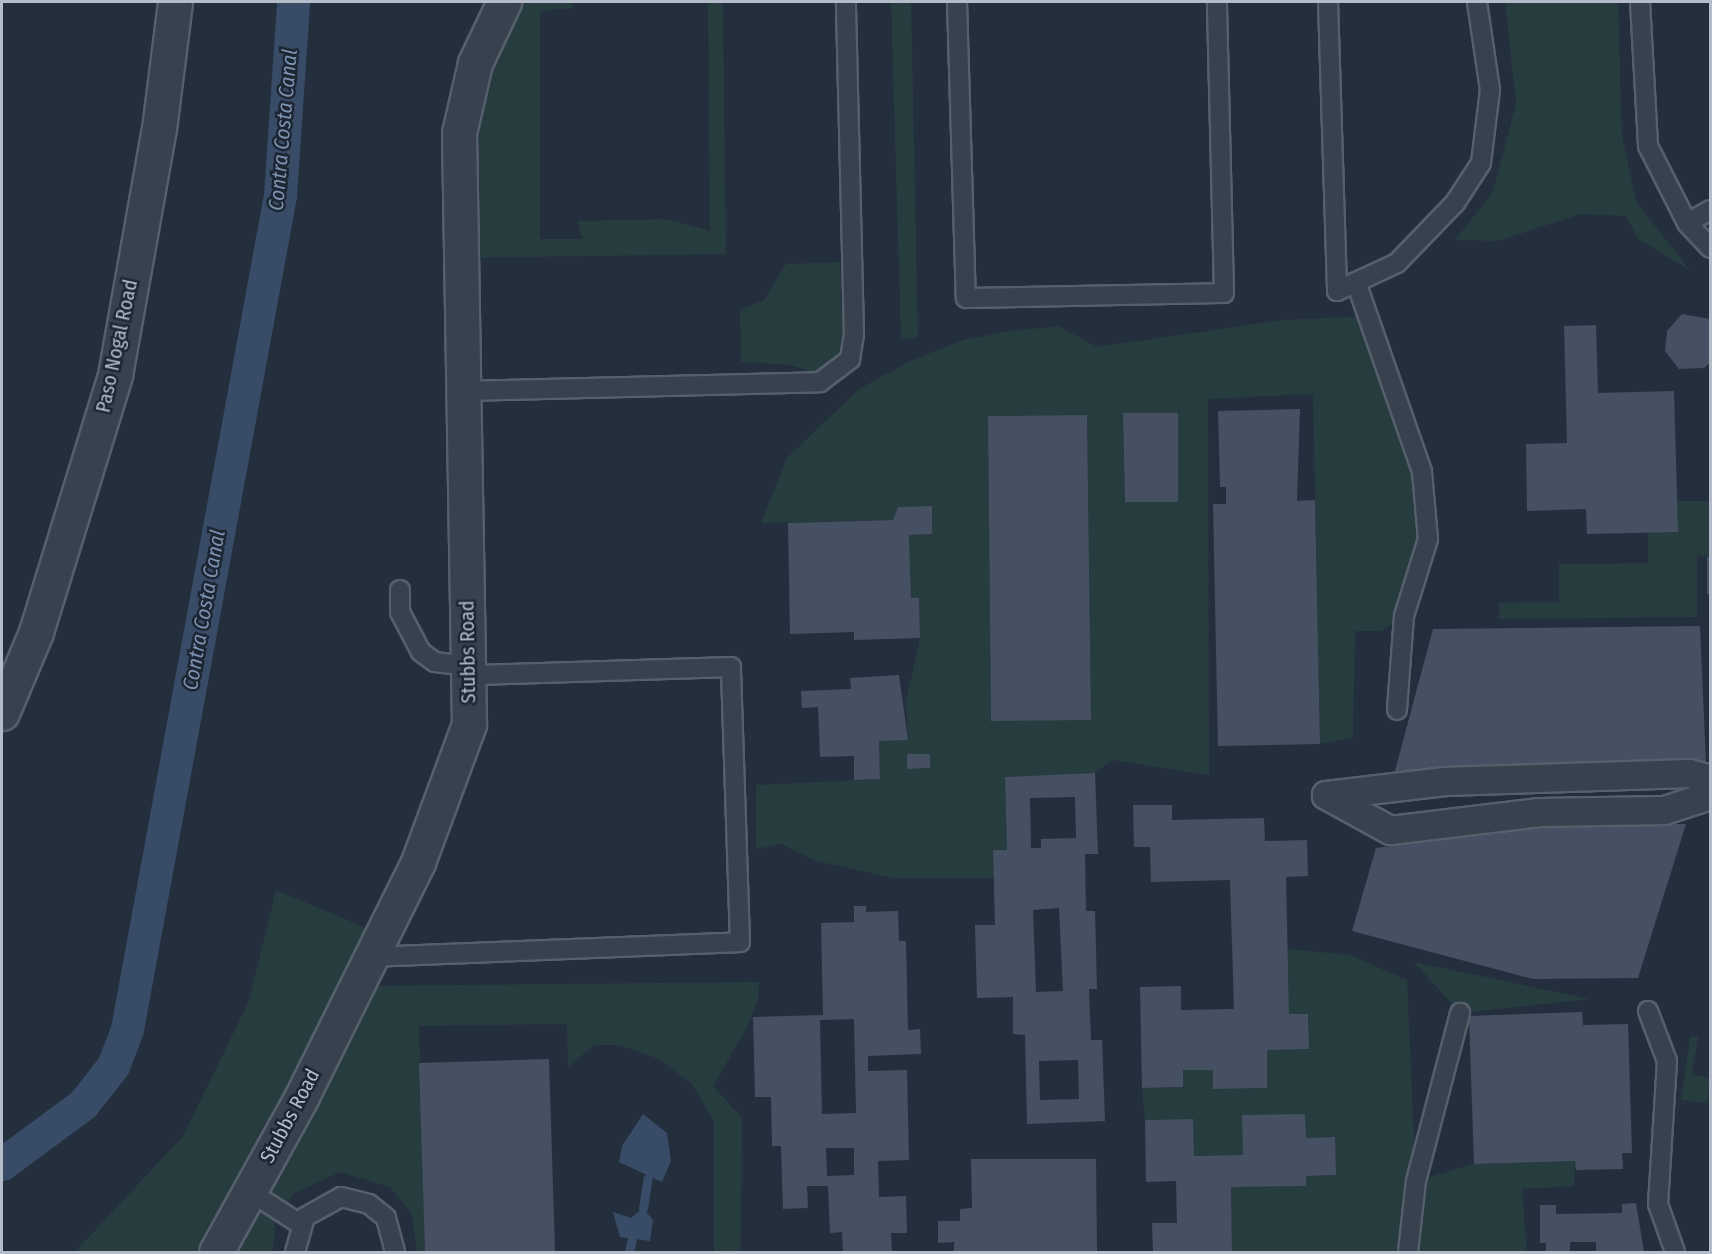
<!DOCTYPE html>
<style>
body{margin:0}
#map{position:relative;width:1712px;height:1254px;overflow:hidden;background:#242f3e;font-family:"Fira Sans Condensed",sans-serif}
div>[style]{position:absolute}
[style*='--x']{left:calc(var(--x)*1px);top:calc(var(--y)*1px);width:calc(var(--w)*1px);rotate:calc(var(--a)*1deg)}
.green>*{inset:0;background:#263c3f}
.water>*{inset:0;background:#394c67}
.stream>*{height:9px;margin:-4.5px;padding:0 4.5px;transform-origin:4.5px;border-radius:4.5px;background:#394c67}
.canal>*{height:33px;margin:-16.5px;padding:0 16.5px;transform-origin:16.5px;border-radius:16.5px;background:#394c67}
.building>*{inset:0;background:#455162}
.roads{filter:drop-shadow(2px 0 #565f6c) drop-shadow(-2px 0 #565f6c) drop-shadow(0 2px #565f6c) drop-shadow(0 -2px #565f6c)}
.service>*{height:18px;margin:-9px;padding:0 9px;transform-origin:9px;border-radius:9px;background:#38414e}
.pedestrian>*{height:27px;margin:-13.5px;padding:0 13.5px;transform-origin:13.5px;border-radius:13.5px;background:#38414e}
.minor>*{height:33px;margin:-16.5px;padding:0 16.5px;transform-origin:16.5px;border-radius:16.5px;background:#38414e}
.tertiary>*{height:33px;margin:-16.5px;padding:0 16.5px;transform-origin:16.5px;border-radius:16.5px;background:#38414e}
span{translate:-50% -50%;white-space:nowrap;text-align:center;line-height:1.15;-webkit-text-stroke:5px #1d2633;paint-order:stroke}
.street-label{font-size:20px;color:#b4bcc9}
.water-label{font-size:21px;color:#7c92b1;font-style:italic}
.frame{position:absolute;inset:0;border:3px solid #b4bcc9;pointer-events:none}
</style>
<div id="map">
<div class="green">
<i style="clip-path:polygon(504px 2px,572px 2px,572px 8px,540px 11px,540px 239px,582px 239px,577px 221px,666px 219px,710px 231px,708px 2px,723px 2px,726px 254px,461px 258px,459px 133px)"></i>
<i style="clip-path:polygon(891px 2px,911px 2px,918px 338px,901px 339px)"></i>
<i style="clip-path:polygon(1505px 2px,1618px 2px,1622px 136px,1636px 202px,1690px 270px,1638px 239px,1626px 216px,1581px 214px,1497px 241px,1455px 240px,1493px 192px,1516px 103px)"></i>
<i style="clip-path:polygon(840px 262px,843px 348px,822px 375px,790px 365px,741px 362px,740px 310px,764px 300px,786px 264px)"></i>
<i style="clip-path:polygon(evenodd,1368px 316px,1422px 472px,1428px 539px,1404px 616px,1381px 631px,1355px 631px,1353px 737px,1320px 744px,1313px 394px,1208px 399px,1209px 775px,1112px 760px,1095px 773px,1005px 777px,1007px 850px,993px 850px,994px 878px,894px 878px,816px 861px,781px 844px,756px 849px,756px 785px,880px 779px,879px 741px,908px 739px,906px 702px,920px 638px,919px 599px,911px 598px,909px 535px,932px 534px,931px 506px,898px 507px,893px 520px,761px 523px,787px 458px,859px 389px,914px 359px,964px 340px,1010px 331px,1059px 326px,1097px 347px,1282px 320px,1368px 316px,1123px 413px,1177px 413px,1178px 502px,1125px 502px,1123px 413px,1368px 316px,1087px 415px,1091px 719px,991px 721px,988px 416px,1087px 415px,1368px 316px,930px 754px,930px 768px,907px 769px,907px 754px,930px 754px)"></i>
<i style="clip-path:polygon(1677px 501px,1710px 501px,1710px 557px,1697px 555px,1697px 617px,1499px 619px,1499px 603px,1559px 602px,1559px 564px,1648px 563px,1648px 532px,1678px 531px)"></i>
<i style="clip-path:polygon(276px 890px,383px 935px,357px 986px,759px 982px,758px 1000px,745px 1031px,713px 1086px,742px 1118px,741px 1252px,714px 1252px,714px 1121px,691px 1083px,659px 1059px,619px 1045px,594px 1045px,568px 1067px,567px 1024px,419px 1026px,425px 1252px,417px 1252px,412px 1214px,390px 1187px,340px 1172px,293px 1194px,275px 1224px,273px 1252px,75px 1252px,183px 1136px,249px 1001px)"></i>
<i style="clip-path:polygon(1288px 949px,1350px 955px,1407px 980px,1416px 1181px,1474px 1164px,1575px 1161px,1574px 1186px,1522px 1189px,1527px 1252px,1232px 1252px,1231px 1187px,1305px 1186px,1306px 1176px,1335px 1175px,1335px 1138px,1306px 1138px,1305px 1114px,1243px 1115px,1243px 1155px,1194px 1156px,1193px 1119px,1145px 1120px,1142px 1088px,1183px 1087px,1183px 1070px,1213px 1070px,1213px 1089px,1267px 1088px,1267px 1050px,1309px 1049px,1308px 1014px,1289px 1014px)"></i>
<i style="clip-path:polygon(1414px 962px,1590px 999px,1460px 1013px)"></i>
<i style="clip-path:polygon(1690px 1037px,1698px 1037px,1692px 1074px,1710px 1078px,1707px 1103px,1681px 1100px)"></i>
</div>
<div class="water">
<i style="clip-path:polygon(643px 1114px,667px 1133px,671px 1161px,662px 1182px,619px 1162px,622px 1146px)"></i>
<i style="clip-path:polygon(643px 1208px,653px 1220px,650px 1241px,620px 1237px,613px 1212px,631px 1218px)"></i>
</div>
<div class="stream">
<i style="--x:643;--y:1208;--w:30;--a:-81"></i>
<i style="--x:629;--y:1252;--w:13;--a:-77"></i>
</div>
<div class="canal">
<i style="--x:2;--y:1164;--w:101;--a:-36.5"></i>
<i style="--x:83;--y:1104;--w:48;--a:-51.7"></i>
<i style="--x:113;--y:1066;--w:40;--a:-69"></i>
<i style="--x:127;--y:1029;--w:848;--a:-79.6"></i>
<i style="--x:280;--y:195;--w:193;--a:-86.1"></i>
</div>
<div class="building">
<i style="clip-path:polygon(1682px 314px,1710px 319px,1710px 363px,1704px 368px,1679px 369px,1665px 351px,1667px 331px)"></i>
<i style="clip-path:polygon(1596px 325px,1598px 393px,1674px 391px,1678px 532px,1587px 534px,1586px 509px,1527px 511px,1526px 444px,1567px 443px,1564px 326px)"></i>
<i style="clip-path:polygon(1300px 409px,1297px 501px,1315px 500px,1320px 744px,1218px 746px,1213px 504px,1226px 504px,1226px 487px,1220px 487px,1218px 411px)"></i>
<i style="clip-path:polygon(1123px 413px,1178px 413px,1178px 502px,1125px 502px)"></i>
<i style="clip-path:polygon(1087px 415px,1091px 720px,991px 721px,988px 416px)"></i>
<i style="clip-path:polygon(932px 506px,932px 534px,909px 535px,911px 598px,919px 598px,920px 638px,854px 640px,854px 632px,790px 634px,788px 523px,893px 520px,898px 507px)"></i>
<i style="clip-path:polygon(1707px 557px,1710px 557px,1710px 594px,1707px 594px)"></i>
<i style="clip-path:polygon(1700px 626px,1706px 764px,1395px 771px,1433px 629px)"></i>
<i style="clip-path:polygon(899px 675px,908px 740px,879px 741px,880px 779px,854px 780px,854px 756px,820px 757px,818px 707px,802px 708px,801px 691px,851px 689px,850px 678px)"></i>
<i style="clip-path:polygon(907px 754px,930px 754px,930px 768px,907px 769px)"></i>
<i style="clip-path:polygon(evenodd,1095px 773px,1098px 854px,1085px 854px,1086px 911px,1095px 911px,1097px 989px,1089px 989px,1091px 1040px,1102px 1040px,1105px 1121px,1027px 1124px,1025px 1035px,1013px 1034px,1013px 997px,977px 998px,975px 925px,995px 925px,993px 850px,1007px 850px,1005px 777px,1095px 773px,1075px 797px,1076px 838px,1041px 839px,1041px 848px,1031px 848px,1030px 798px,1075px 797px,1095px 773px,1059px 908px,1063px 991px,1036px 992px,1033px 910px,1059px 908px,1095px 773px,1078px 1060px,1079px 1099px,1040px 1100px,1039px 1061px,1078px 1060px)"></i>
<i style="clip-path:polygon(1133px 805px,1172px 805px,1172px 820px,1264px 818px,1265px 841px,1307px 840px,1308px 876px,1286px 877px,1289px 1014px,1308px 1014px,1309px 1049px,1267px 1050px,1267px 1088px,1213px 1089px,1213px 1070px,1183px 1070px,1183px 1087px,1142px 1088px,1140px 987px,1181px 986px,1181px 1010px,1234px 1009px,1230px 880px,1151px 882px,1150px 847px,1134px 847px)"></i>
<i style="clip-path:polygon(1686px 824px,1638px 978px,1533px 979px,1352px 931px,1376px 848px,1537px 825px)"></i>
<i style="clip-path:polygon(evenodd,854px 906px,866px 906px,866px 912px,898px 911px,899px 941px,906px 941px,908px 1030px,920px 1029px,921px 1054px,868px 1056px,868px 1071px,907px 1070px,909px 1160px,878px 1161px,879px 1197px,906px 1196px,907px 1233px,891px 1233px,892px 1252px,843px 1252px,842px 1232px,830px 1233px,828px 1186px,807px 1186px,808px 1208px,783px 1209px,781px 1146px,772px 1146px,771px 1097px,755px 1097px,753px 1017px,823px 1015px,821px 923px,854px 922px,854px 906px,854px 1019px,856px 1113px,822px 1114px,820px 1020px,854px 1019px,854px 906px,826px 1148px,854px 1148px,854px 1175px,827px 1176px,826px 1148px)"></i>
<i style="clip-path:polygon(1582px 1012px,1583px 1025px,1628px 1024px,1632px 1153px,1622px 1153px,1623px 1169px,1576px 1170px,1575px 1161px,1474px 1164px,1469px 1016px)"></i>
<i style="clip-path:polygon(549px 1059px,555px 1252px,425px 1252px,419px 1063px)"></i>
<i style="clip-path:polygon(1305px 1114px,1306px 1138px,1335px 1137px,1336px 1175px,1306px 1176px,1306px 1186px,1231px 1187px,1232px 1252px,1153px 1252px,1152px 1223px,1177px 1223px,1176px 1181px,1146px 1182px,1145px 1120px,1193px 1119px,1194px 1156px,1243px 1155px,1242px 1115px)"></i>
<i style="clip-path:polygon(971px 1159px,1096px 1159px,1097px 1252px,954px 1252px,954px 1242px,938px 1243px,938px 1221px,960px 1221px,960px 1209px,972px 1208px)"></i>
<i style="clip-path:polygon(1636px 1203px,1644px 1252px,1596px 1252px,1596px 1242px,1570px 1242px,1570px 1252px,1546px 1252px,1546px 1243px,1540px 1243px,1540px 1205px,1556px 1205px,1556px 1214px,1622px 1213px,1622px 1204px)"></i>
</div>
<div class="roads">
<div class="service">
<i style="--x:957;--y:2;--w:296;--a:88.3"></i>
<i style="--x:966;--y:298;--w:258;--a:-1.1"></i>
<i style="--x:1224;--y:293;--w:291;--a:-91.4"></i>
<i style="--x:1328;--y:2;--w:289;--a:88.2"></i>
<i style="--x:1337;--y:291;--w:66;--a:-25"></i>
<i style="--x:1397;--y:263;--w:83;--a:-46"></i>
<i style="--x:1455;--y:203;--w:48;--a:-57"></i>
<i style="--x:1481;--y:163;--w:74;--a:-83"></i>
<i style="--x:1490;--y:90;--w:89;--a:-98.4"></i>
<i style="--x:1640;--y:2;--w:144;--a:86.8"></i>
<i style="--x:1648;--y:146;--w:86;--a:63.1"></i>
<i style="--x:1687;--y:223;--w:34;--a:47"></i>
<i style="--x:1687;--y:223;--w:26;--a:-29"></i>
<i style="--x:1356;--y:282;--w:201;--a:70.8"></i>
<i style="--x:1422;--y:472;--w:67;--a:84.9"></i>
<i style="--x:1428;--y:539;--w:81;--a:107.3"></i>
<i style="--x:1404;--y:616;--w:94;--a:94.3"></i>
<i style="--x:464;--y:391;--w:356;--a:-1.4"></i>
<i style="--x:820;--y:382;--w:38;--a:-37"></i>
<i style="--x:850;--y:359;--w:24;--a:-81"></i>
<i style="--x:854;--y:335;--w:333;--a:-91.4"></i>
<i style="--x:400;--y:590;--w:22;--a:90"></i>
<i style="--x:400;--y:612;--w:45;--a:62.3"></i>
<i style="--x:421;--y:652;--w:17;--a:36"></i>
<i style="--x:435;--y:662;--w:35;--a:7"></i>
<i style="--x:372;--y:957;--w:368;--a:-2.3"></i>
<i style="--x:740;--y:942;--w:275;--a:-91.9"></i>
<i style="--x:731;--y:667;--w:261;--a:178.2"></i>
<i style="--x:1648;--y:1011;--w:53;--a:69.2"></i>
<i style="--x:1667;--y:1061;--w:143;--a:93.6"></i>
<i style="--x:1658;--y:1204;--w:51;--a:70.5"></i>
<i style="--x:249;--y:1191;--w:61;--a:32.9"></i>
<i style="--x:295;--y:1252;--w:36;--a:-74"></i>
<i style="--x:305;--y:1217;--w:41;--a:-29.1"></i>
<i style="--x:341;--y:1197;--w:29;--a:14"></i>
<i style="--x:369;--y:1204;--w:22;--a:39"></i>
<i style="--x:386;--y:1218;--w:35;--a:75"></i>
<i style="--x:1408;--y:1252;--w:71;--a:-83.6"></i>
<i style="--x:1416;--y:1181;--w:174;--a:-75.3"></i>
</div>
<div class="pedestrian">
<i style="--x:1710;--y:779;--w:22;--a:-164"></i>
<i style="--x:1689;--y:773;--w:244;--a:178.1"></i>
<i style="--x:1445;--y:781;--w:120;--a:173.3"></i>
<i style="--x:1326;--y:795;--w:73;--a:28.7"></i>
<i style="--x:1390;--y:830;--w:150;--a:-6.9"></i>
<i style="--x:1539;--y:812;--w:125;--a:-0.9"></i>
<i style="--x:1664;--y:810;--w:48;--a:-18.1"></i>
</div>
<div class="minor">
<i style="--x:216;--y:1252;--w:178;--a:-61.1"></i>
<i style="--x:302;--y:1096;--w:261;--a:-63.6"></i>
<i style="--x:418;--y:862;--w:147;--a:-69.7"></i>
<i style="--x:469;--y:724;--w:591;--a:-90.97"></i>
<i style="--x:459;--y:133;--w:72;--a:-77.1"></i>
<i style="--x:475;--y:63;--w:68;--a:-64.6"></i>
</div>
<div class="tertiary">
<i style="--x:2;--y:713;--w:88;--a:-67.2"></i>
<i style="--x:36;--y:632;--w:269;--a:-72.9"></i>
<i style="--x:115;--y:375;--w:250;--a:-79.9"></i>
<i style="--x:159;--y:129;--w:128;--a:-82.8"></i>
</div>
</div>
<div class="street-label">
<span style="left:117px;top:346px;rotate:-78deg">Paso Nogal Road</span>
<span style="left:468px;top:652px;rotate:-91deg">Stubbs Road</span>
<span style="left:290px;top:1116px;rotate:-62deg">Stubbs Road</span>
</div>
<div class="water-label">
<span style="left:283px;top:130px;rotate:-85deg">Contra Costa Canal</span>
<span style="left:204px;top:610px;rotate:-80deg">Contra Costa Canal</span>
</div>
<div class="frame"></div>
</div>
